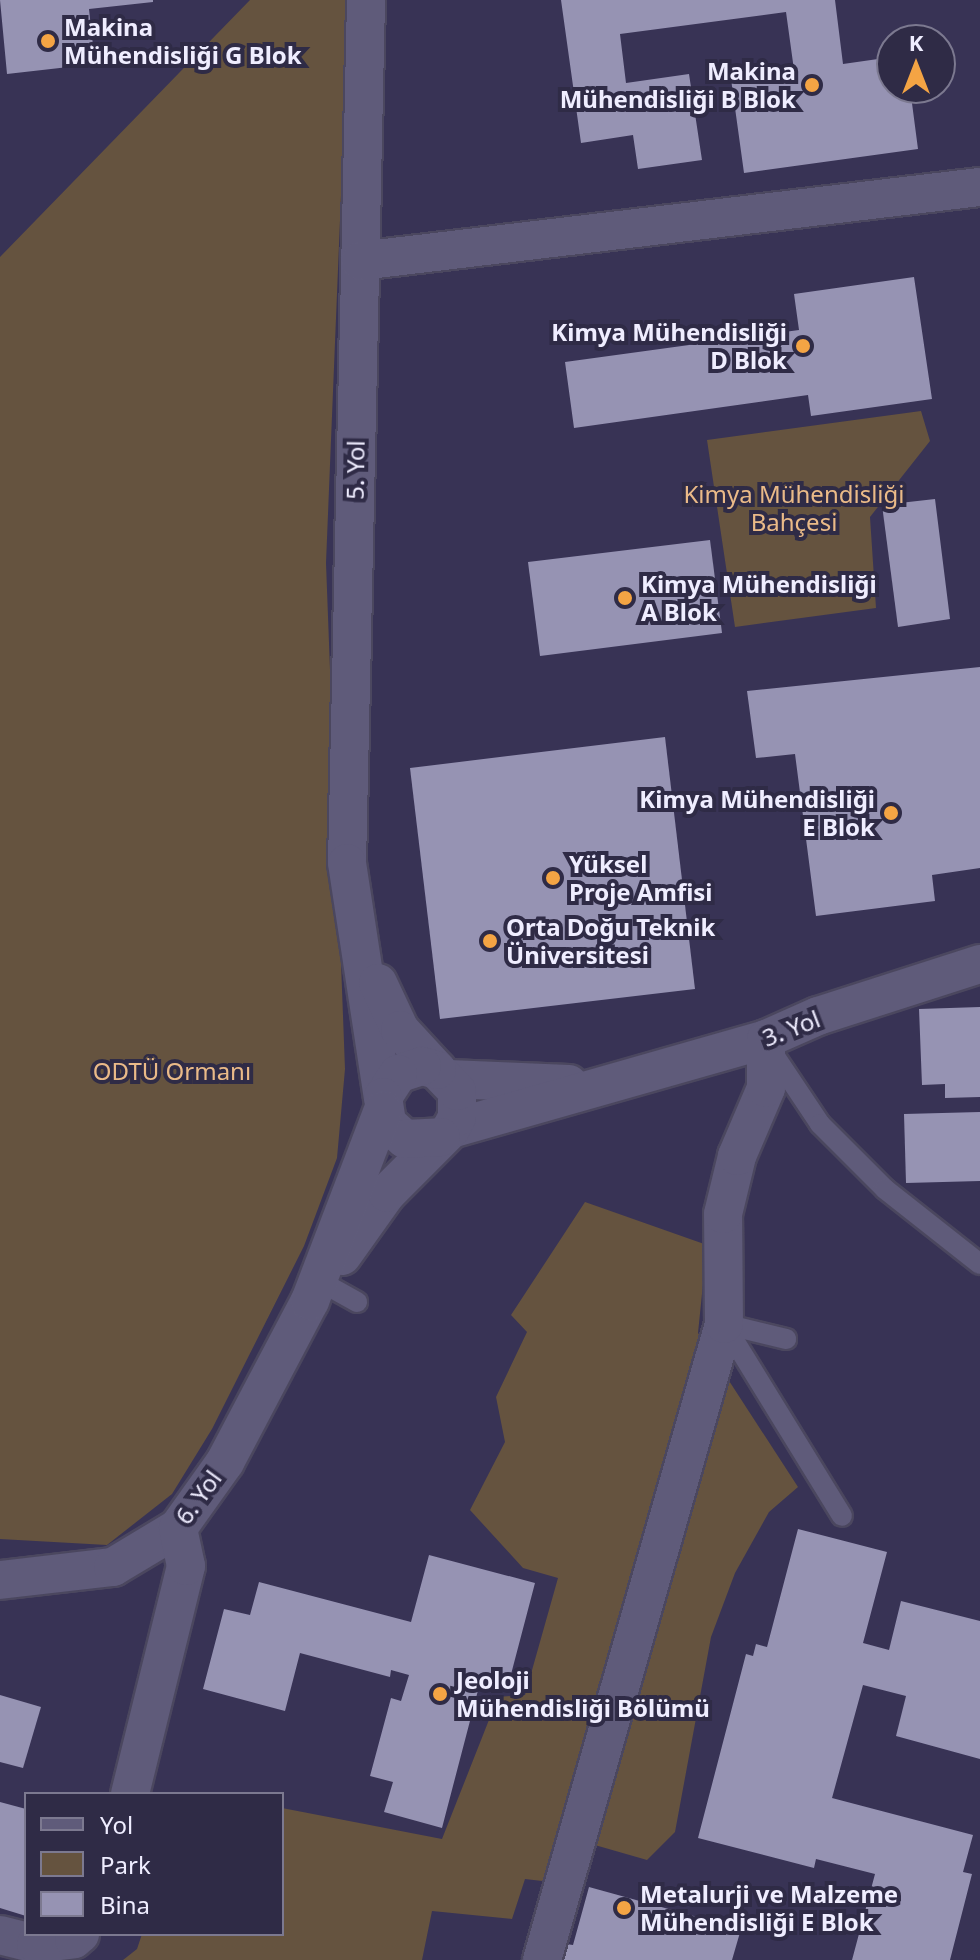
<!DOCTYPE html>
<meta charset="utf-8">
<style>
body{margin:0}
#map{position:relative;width:980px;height:1960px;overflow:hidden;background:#2f2b46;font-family:"Noto Sans",sans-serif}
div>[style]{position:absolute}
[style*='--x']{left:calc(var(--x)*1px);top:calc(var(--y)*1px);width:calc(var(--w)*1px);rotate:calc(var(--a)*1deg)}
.built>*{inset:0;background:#383355}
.green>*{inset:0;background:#65533f}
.building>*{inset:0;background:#9693b3}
.roads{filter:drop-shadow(2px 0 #4b475f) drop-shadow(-2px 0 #4b475f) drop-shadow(0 2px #4b475f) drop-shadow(0 -2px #4b475f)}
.service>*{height:20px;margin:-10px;padding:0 10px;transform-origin:10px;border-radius:10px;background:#5f5b7a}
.minor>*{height:38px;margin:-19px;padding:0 19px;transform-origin:19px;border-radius:19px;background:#5f5b7a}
.dots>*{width:22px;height:22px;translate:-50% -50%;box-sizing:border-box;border:4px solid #2f2b46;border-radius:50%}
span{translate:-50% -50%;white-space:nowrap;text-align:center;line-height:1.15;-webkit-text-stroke:8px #2f2b46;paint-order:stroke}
.poi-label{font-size:24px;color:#efedff;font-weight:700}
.left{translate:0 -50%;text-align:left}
.right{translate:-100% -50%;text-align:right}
.street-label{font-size:24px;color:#efedff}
.park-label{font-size:24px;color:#eaba88}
.legend{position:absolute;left:24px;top:1792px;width:260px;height:144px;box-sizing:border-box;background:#2f2b46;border:2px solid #7c7990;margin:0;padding:10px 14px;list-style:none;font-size:24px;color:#efedff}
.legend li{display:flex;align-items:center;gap:16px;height:40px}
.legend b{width:40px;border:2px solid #7c7990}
.north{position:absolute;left:876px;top:24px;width:80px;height:80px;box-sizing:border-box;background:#2f2b46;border:2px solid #7c7990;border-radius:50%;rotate:0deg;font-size:22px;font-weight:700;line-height:32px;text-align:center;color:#efedff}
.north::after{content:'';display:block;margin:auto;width:28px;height:36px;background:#f4a444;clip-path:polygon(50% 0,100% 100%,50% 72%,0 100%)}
</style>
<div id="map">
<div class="built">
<i style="clip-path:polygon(evenodd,0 0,980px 0,980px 1960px,0 1960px,0 0,892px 40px,940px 40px,940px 88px,892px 88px,892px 40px,0 0,26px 1794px,282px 1794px,282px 1934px,26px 1934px,26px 1794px)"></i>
</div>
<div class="green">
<i style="clip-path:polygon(250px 0,349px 0,326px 563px,345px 1069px,337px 1158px,304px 1246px,212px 1429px,172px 1494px,107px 1545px,0 1539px,0 257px)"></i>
<i style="clip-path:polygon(921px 411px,930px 441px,870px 517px,876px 608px,735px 627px,707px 440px)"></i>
<i style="clip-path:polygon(585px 1202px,707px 1245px,698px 1333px,798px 1487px,769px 1512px,735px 1573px,711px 1637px,675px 1832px,647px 1860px,560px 1835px,551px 1882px,525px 1879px,512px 1919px,432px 1911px,422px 1960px,123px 1960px,137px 1949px,142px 1934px,282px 1934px,282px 1808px,442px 1839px,498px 1697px,525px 1695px,558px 1578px,523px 1568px,470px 1510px,505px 1442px,496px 1397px,527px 1332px,511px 1315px)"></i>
</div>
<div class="building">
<i style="clip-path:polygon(0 0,153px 0,153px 2px,89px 9px,95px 64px,7px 74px)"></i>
<i style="clip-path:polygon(561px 0,835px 0,843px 64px,892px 57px,892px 88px,910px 88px,918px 149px,744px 173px,731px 79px,794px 70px,786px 12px,620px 34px,626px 83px,689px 74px,702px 160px,638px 169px,633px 135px,581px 143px)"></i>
<i style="clip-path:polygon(914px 277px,932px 399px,811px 416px,808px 395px,574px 428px,565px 362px,799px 330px,794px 294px)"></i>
<i style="clip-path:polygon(935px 499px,950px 619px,898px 627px,882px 505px)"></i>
<i style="clip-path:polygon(710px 540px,722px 633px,540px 656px,528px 562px)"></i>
<i style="clip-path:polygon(980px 667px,980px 868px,932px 875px,935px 901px,816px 916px,795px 754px,756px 758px,747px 691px)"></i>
<i style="clip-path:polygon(665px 737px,695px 989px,440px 1019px,410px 768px)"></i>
<i style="clip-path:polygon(980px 1007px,980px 1097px,945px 1098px,945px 1084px,922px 1085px,919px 1009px)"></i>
<i style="clip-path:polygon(980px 1112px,980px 1181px,906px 1183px,904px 1114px)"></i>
<i style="clip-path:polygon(798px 1529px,887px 1552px,863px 1643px,889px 1650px,901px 1601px,980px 1621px,980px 1759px,896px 1736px,906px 1696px,863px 1685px,832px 1798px,973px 1835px,963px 1872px,972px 1874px,950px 1960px,852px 1960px,875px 1874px,816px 1859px,814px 1868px,698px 1838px,746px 1654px,753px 1656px,756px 1644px,767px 1647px)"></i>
<i style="clip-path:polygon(429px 1555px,535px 1583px,509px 1682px,482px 1675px,442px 1828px,384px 1812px,393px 1782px,370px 1776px,391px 1698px,401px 1701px,409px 1675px,391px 1670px,390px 1677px,300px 1653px,285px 1711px,203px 1689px,224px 1609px,250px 1615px,259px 1582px,411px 1622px)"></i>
<i style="clip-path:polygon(0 1695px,41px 1707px,23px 1768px,0 1762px)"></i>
<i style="clip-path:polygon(0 1802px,26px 1809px,26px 1916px,0 1908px)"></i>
<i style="clip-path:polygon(589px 1887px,741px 1929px,732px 1960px,561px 1960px,566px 1944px,573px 1945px)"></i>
</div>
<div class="roads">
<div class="service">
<i style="--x:774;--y:1055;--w:83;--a:56.3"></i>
<i style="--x:820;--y:1124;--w:92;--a:45"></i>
<i style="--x:885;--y:1189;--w:121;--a:38.3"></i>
<i style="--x:323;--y:1283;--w:39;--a:29"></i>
<i style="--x:724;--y:1324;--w:225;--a:58.4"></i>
<i style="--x:724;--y:1324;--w:64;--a:13.6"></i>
</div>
<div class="minor">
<i style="--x:366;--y:0;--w:863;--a:91.26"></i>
<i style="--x:347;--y:863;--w:237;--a:81.3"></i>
<i style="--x:360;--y:261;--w:624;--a:-6.81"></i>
<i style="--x:378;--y:983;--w:52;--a:64.9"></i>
<i style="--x:400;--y:1030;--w:54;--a:47.2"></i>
<i style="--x:449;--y:1079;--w:120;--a:2.4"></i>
<i style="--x:451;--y:1129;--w:328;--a:-15.9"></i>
<i style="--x:766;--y:1039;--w:57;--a:-23.9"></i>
<i style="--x:818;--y:1016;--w:170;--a:-17.8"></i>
<i style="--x:342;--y:1256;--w:77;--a:-54.5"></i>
<i style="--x:387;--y:1193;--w:91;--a:-45"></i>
<i style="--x:451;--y:1129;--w:13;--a:-63"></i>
<i style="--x:457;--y:1117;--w:26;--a:-90"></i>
<i style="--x:457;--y:1091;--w:29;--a:-134"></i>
<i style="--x:437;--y:1070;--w:16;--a:-165"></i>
<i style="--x:422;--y:1066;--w:25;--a:162"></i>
<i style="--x:398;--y:1074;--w:27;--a:123"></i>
<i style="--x:383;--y:1097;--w:26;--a:81"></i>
<i style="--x:387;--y:1123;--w:24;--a:42"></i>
<i style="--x:405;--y:1139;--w:36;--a:-3"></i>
<i style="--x:0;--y:1580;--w:114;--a:-6.6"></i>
<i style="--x:113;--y:1567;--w:76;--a:-31"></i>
<i style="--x:178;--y:1528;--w:81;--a:-54.5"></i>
<i style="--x:225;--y:1462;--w:182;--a:-62.2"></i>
<i style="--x:310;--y:1301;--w:204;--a:-69.1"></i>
<i style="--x:130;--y:1794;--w:235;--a:-76.2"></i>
<i style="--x:186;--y:1566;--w:39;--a:-102"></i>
<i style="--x:0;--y:1935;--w:37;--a:14"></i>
<i style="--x:36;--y:1944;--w:38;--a:-7"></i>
<i style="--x:74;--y:1939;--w:8;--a:-40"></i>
<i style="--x:542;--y:1960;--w:662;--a:-74.03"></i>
<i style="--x:724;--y:1324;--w:110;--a:-90.5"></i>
<i style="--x:723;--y:1214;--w:60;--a:-76.4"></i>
<i style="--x:737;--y:1156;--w:74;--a:-66.9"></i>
<i style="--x:766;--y:1088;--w:49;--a:-90"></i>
</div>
</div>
<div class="dots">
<i style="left:48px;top:41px;background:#f4a444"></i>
<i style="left:812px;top:85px;background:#f4a444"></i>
<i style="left:803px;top:346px;background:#f4a444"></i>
<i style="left:625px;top:598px;background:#f4a444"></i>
<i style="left:891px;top:813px;background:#f4a444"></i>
<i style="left:553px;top:878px;background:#f4a444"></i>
<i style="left:490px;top:941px;background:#f4a444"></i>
<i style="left:440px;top:1694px;background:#f4a444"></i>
<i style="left:624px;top:1908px;background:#f4a444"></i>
</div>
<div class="poi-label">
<span class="left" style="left:64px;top:41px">Makina<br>Mühendisliği G Blok</span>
<span class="right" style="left:796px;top:85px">Makina<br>Mühendisliği B Blok</span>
<span class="right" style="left:787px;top:346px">Kimya Mühendisliği<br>D Blok</span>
<span class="left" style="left:641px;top:598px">Kimya Mühendisliği<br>A Blok</span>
<span class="right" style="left:875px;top:813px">Kimya Mühendisliği<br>E Blok</span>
<span class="left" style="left:569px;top:878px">Yüksel<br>Proje Amfisi</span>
<span class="left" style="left:506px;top:941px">Orta Doğu Teknik<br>Üniversitesi</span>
<span class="left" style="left:456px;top:1694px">Jeoloji<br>Mühendisliği Bölümü</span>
<span class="left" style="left:640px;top:1908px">Metalurji ve Malzeme<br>Mühendisliği E Blok</span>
</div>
<div class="street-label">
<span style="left:355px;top:470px;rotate:-89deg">5. Yol</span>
<span style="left:791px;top:1028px;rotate:-21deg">3. Yol</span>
<span style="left:198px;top:1497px;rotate:-54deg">6. Yol</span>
</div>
<div class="park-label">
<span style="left:794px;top:508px">Kimya Mühendisliği<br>Bahçesi</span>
<span style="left:172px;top:1071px">ODTÜ Ormanı</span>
</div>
<ul class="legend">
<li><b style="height:10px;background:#5f5b7a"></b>Yol</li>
<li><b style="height:22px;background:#65533f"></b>Park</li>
<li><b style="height:22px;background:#9693b3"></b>Bina</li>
</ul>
<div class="north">K</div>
</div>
